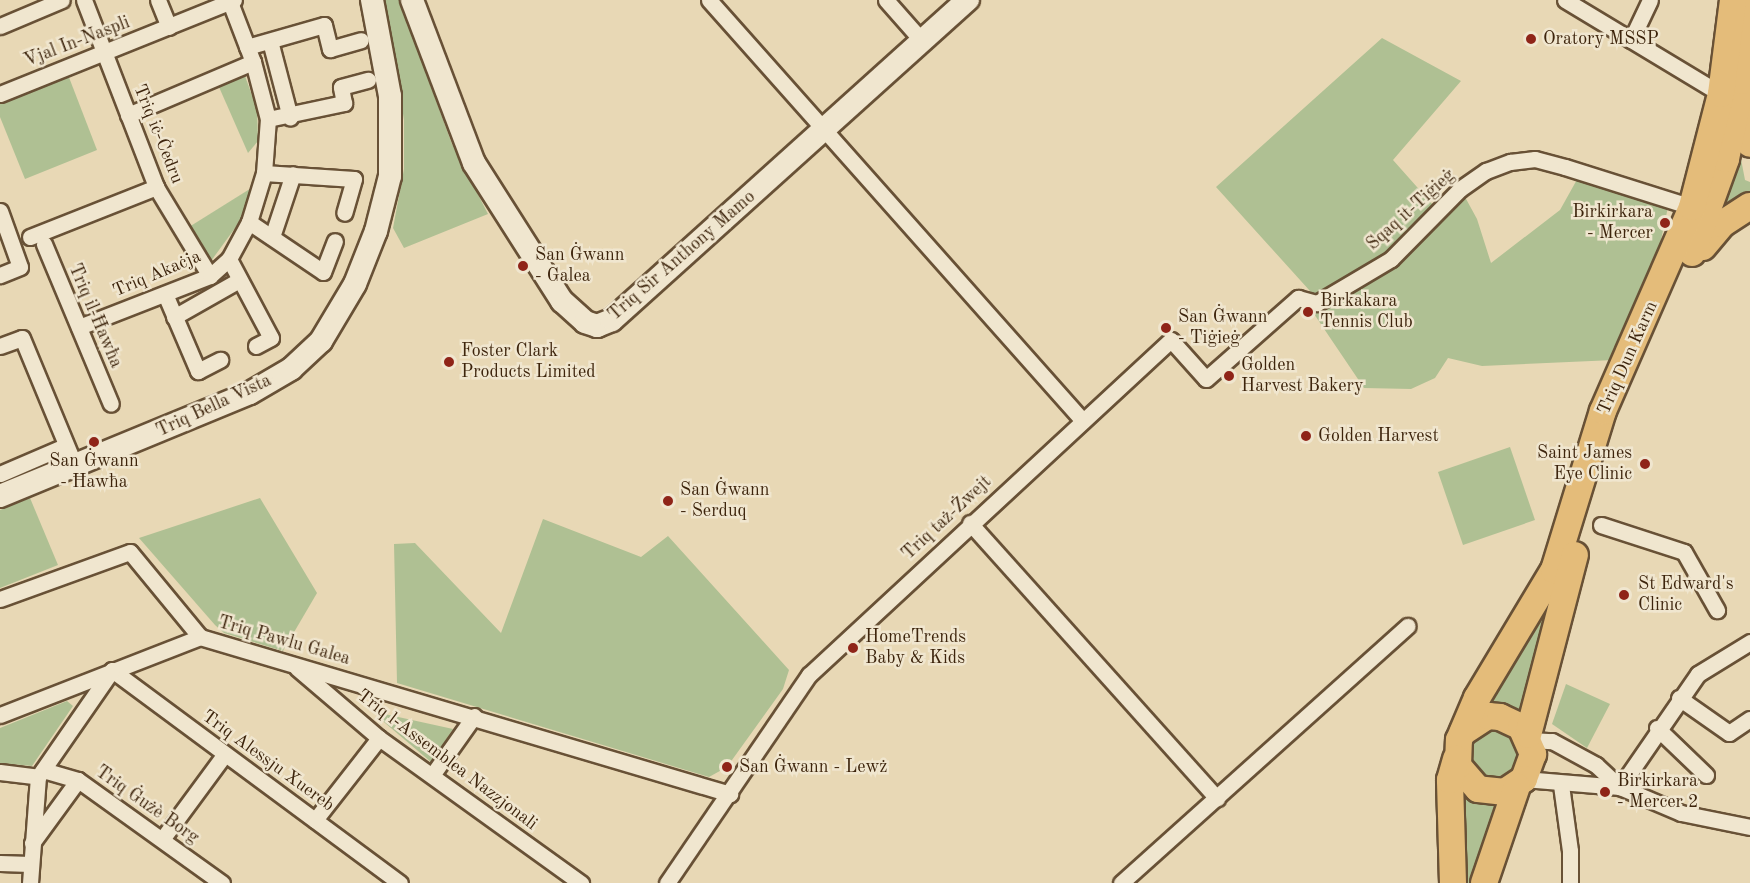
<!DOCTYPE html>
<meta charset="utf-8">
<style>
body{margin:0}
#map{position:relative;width:1750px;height:883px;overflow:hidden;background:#e8d8b5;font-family:"Old Standard TT",serif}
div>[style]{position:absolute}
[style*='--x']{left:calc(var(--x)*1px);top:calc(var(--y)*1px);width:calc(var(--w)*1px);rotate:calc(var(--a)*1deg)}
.green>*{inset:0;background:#afc093}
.round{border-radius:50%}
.roads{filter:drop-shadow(2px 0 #685136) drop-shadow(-2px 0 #685136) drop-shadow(0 2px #685136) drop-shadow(0 -2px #685136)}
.minor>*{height:15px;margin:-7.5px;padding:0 7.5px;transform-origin:7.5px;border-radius:7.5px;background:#f0e6cf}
.secondary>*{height:22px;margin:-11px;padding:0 11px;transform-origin:11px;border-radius:11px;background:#f0e6cf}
.trunk>*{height:26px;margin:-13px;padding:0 13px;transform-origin:13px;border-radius:13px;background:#e4bc7a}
.dots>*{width:16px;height:16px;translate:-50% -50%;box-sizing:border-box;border:3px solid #f0e6cf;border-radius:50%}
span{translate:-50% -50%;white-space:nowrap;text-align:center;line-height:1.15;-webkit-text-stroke:5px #f0e6cf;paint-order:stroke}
.poi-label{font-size:18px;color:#3d240c}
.left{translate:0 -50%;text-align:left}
.right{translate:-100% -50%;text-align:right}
.street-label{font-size:18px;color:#3d240c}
</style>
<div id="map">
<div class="green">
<i style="clip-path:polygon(385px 0,399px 0,452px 144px,488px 214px,404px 248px,393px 228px,404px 169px,404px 120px)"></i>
<i style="clip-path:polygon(1382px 38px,1461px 81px,1393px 160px,1441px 214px,1465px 197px,1477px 219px,1491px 263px,1560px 210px,1579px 176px,1668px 207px,1655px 268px,1614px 360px,1482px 366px,1448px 358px,1435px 378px,1411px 389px,1364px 388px,1312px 311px,1318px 304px,1310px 291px,1216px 187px)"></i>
<i style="clip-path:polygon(65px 67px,97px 150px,25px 179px,0 117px,0 94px)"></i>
<i style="clip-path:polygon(245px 76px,257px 109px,258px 141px,248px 153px,219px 87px)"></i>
<i style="clip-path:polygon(1737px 138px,1745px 180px,1750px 182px,1750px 200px,1712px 225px)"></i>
<i style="clip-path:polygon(253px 187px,238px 224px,211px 261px,189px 227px)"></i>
<i style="clip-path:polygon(1510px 447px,1535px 520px,1463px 545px,1438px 472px)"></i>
<i style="clip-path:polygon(30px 498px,58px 565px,0 588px,0 510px)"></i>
<i style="clip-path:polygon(260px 498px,317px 593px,283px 651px,224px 633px,215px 625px,139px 538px)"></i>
<i style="clip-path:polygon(543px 519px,641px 557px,668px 536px,789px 670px,783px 689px,727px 767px,709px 777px,397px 683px,394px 544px,415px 543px,501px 633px)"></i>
<i style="clip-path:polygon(1563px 566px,1522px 719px,1482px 710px)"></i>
<i style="clip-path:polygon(1566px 684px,1610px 704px,1587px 748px,1552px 724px)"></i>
<i style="clip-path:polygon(67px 701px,73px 706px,32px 766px,0 763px,0 728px)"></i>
<i style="clip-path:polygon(380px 713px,453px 729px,431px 762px,378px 717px)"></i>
<i class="round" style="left:1468px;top:730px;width:50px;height:50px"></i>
<i style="clip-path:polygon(1458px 789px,1480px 802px,1502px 801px,1473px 883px,1461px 883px)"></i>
</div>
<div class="roads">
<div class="minor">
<i style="--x:84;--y:0;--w:200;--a:68.9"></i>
<i style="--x:156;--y:187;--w:104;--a:58.8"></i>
<i style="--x:158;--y:0;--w:29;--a:68"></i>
<i style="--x:709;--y:0;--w:563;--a:48.38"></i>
<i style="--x:886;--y:0;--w:56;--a:48.6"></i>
<i style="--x:1565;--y:0;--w:182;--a:31.1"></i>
<i style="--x:0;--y:26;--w:67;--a:-22.8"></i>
<i style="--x:1631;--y:40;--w:44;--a:-64.6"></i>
<i style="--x:270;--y:41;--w:79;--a:75.3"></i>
<i style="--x:247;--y:47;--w:80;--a:-15.9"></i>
<i style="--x:324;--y:25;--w:25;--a:76"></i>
<i style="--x:330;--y:49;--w:32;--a:-16"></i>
<i style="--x:0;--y:94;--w:252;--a:-21.9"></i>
<i style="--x:128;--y:115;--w:136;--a:-23"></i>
<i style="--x:268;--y:119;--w:78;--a:-11.9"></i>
<i style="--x:344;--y:103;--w:16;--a:-101"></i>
<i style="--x:341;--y:87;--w:28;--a:-15"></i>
<i style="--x:264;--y:173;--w:90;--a:3.8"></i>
<i style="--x:354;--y:179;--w:35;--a:106"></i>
<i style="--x:0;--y:211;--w:59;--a:70.3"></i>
<i style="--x:20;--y:267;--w:22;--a:158"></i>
<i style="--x:249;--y:222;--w:89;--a:34"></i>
<i style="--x:323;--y:272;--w:33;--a:-69"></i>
<i style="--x:30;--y:237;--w:136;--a:-21.6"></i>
<i style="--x:272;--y:237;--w:66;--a:-71.6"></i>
<i style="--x:44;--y:244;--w:173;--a:67.3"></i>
<i style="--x:229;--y:259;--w:89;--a:62"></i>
<i style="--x:271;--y:338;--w:17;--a:152"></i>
<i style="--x:165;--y:294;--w:84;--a:66.8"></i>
<i style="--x:198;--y:371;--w:25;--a:-27"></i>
<i style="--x:174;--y:317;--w:75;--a:-29.6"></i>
<i style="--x:79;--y:327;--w:141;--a:-21.3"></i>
<i style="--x:210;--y:276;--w:25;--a:-42"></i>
<i style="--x:229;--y:259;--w:42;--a:-61.6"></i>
<i style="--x:249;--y:222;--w:51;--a:-73"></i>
<i style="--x:264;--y:173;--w:54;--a:-85.8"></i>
<i style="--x:268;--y:119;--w:59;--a:-104.7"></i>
<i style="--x:253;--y:62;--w:64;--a:-111"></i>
<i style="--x:0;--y:346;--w:23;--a:-20"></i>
<i style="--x:22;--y:338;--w:139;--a:67.5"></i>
<i style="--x:0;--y:474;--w:71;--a:-23.3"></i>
<i style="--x:970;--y:523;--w:370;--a:48.1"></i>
<i style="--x:1601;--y:525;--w:87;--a:18"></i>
<i style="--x:1684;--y:552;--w:67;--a:60.4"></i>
<i style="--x:0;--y:599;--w:138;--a:-19.9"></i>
<i style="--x:130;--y:552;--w:110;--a:50.5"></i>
<i style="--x:200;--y:637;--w:553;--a:16.5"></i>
<i style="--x:297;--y:668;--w:108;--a:40.5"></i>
<i style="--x:379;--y:738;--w:249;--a:35.7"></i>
<i style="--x:112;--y:670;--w:358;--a:36.5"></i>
<i style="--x:1679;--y:698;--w:61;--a:35"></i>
<i style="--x:1729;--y:733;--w:25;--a:-34"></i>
<i style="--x:0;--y:715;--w:215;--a:-21.3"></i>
<i style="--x:1657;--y:728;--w:68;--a:43.8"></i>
<i style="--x:1530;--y:740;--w:22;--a:3"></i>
<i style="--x:1552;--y:741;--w:50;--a:28.6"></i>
<i style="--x:1596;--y:765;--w:33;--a:43"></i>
<i style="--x:1620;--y:787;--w:66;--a:23.1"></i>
<i style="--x:1681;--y:813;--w:70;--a:11.5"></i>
<i style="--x:43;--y:770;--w:36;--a:16"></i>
<i style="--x:78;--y:780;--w:177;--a:35.6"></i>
<i style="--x:0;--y:772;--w:38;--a:7"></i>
<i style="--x:433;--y:774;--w:71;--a:-54.7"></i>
<i style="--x:1524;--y:779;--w:96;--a:4.8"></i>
<i style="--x:1561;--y:785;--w:67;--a:82.2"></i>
<i style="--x:1570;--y:851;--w:32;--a:90"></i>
<i style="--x:1620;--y:787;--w:137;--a:-55.4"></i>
<i style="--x:1698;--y:674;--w:61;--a:-31.6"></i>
<i style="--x:315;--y:820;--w:104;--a:-52"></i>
<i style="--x:163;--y:838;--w:104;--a:-53.6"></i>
<i style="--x:32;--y:843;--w:78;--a:-53.9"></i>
<i style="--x:0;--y:863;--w:30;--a:2"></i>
<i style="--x:30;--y:883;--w:106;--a:-85.7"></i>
<i style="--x:38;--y:777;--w:130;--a:-55.3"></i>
<i style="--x:667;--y:883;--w:252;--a:-55.7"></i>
<i style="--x:809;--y:675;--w:493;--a:-42.8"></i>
<i style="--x:1171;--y:340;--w:52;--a:48.1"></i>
<i style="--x:1206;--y:379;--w:123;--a:-41.4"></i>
<i style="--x:1298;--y:298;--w:20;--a:15"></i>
<i style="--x:1317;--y:303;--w:86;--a:-30.7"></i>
<i style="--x:1391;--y:259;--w:98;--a:-45.4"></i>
<i style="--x:1460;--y:189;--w:32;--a:-35"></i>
<i style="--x:1486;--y:171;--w:26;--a:-21"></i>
<i style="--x:1510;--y:162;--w:25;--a:-7"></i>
<i style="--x:1535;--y:159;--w:31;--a:15"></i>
<i style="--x:1565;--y:167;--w:133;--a:17.5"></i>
<i style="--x:1121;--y:883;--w:385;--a:-41.9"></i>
</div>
<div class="secondary">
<i style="--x:412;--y:0;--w:174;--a:69.2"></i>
<i style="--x:474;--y:163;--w:164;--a:57.5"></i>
<i style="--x:562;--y:301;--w:31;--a:42"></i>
<i style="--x:585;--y:322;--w:13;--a:18"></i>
<i style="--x:597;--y:326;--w:16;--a:-22"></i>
<i style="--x:612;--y:320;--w:479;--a:-42"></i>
<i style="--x:0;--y:496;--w:270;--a:-22.4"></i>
<i style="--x:250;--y:393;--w:48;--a:-30.3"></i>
<i style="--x:291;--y:369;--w:41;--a:-43"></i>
<i style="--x:321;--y:341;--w:66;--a:-59.2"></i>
<i style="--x:355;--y:284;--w:57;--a:-68.4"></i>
<i style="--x:376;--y:231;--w:57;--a:-75.7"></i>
<i style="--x:390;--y:176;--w:80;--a:-90"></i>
<i style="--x:390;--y:96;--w:98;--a:-100.6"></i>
</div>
<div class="trunk">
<i style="--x:1745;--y:102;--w:42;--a:83.2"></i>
<i style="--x:1703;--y:247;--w:30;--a:-50"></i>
<i style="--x:1722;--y:224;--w:33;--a:-33"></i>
<i style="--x:1692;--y:253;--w:100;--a:-70.1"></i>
<i style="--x:1726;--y:159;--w:80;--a:-78.4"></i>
<i style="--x:1742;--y:81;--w:72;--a:-85.2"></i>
<i style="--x:1463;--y:732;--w:30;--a:-33"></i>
<i style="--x:1488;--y:716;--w:12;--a:5"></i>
<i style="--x:1500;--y:717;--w:23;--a:25"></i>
<i style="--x:1521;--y:727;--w:30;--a:66"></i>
<i style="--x:1533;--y:754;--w:27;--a:110"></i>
<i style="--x:1524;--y:779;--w:23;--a:146"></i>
<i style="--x:1505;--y:792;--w:27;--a:-174"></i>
<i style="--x:1478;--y:789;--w:30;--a:-131"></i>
<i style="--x:1458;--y:766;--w:26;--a:-88"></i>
<i style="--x:1459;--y:740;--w:46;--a:-66.8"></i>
<i style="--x:1477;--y:698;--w:149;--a:-59"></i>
<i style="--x:1554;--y:570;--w:166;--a:-72.9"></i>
<i style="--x:1603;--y:411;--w:223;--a:-66.4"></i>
<i style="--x:1692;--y:207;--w:117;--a:-75.6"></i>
<i style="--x:1721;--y:94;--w:95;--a:-82.7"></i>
<i style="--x:1528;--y:735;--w:186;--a:-75.4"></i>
<i style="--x:1453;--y:883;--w:103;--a:-91.7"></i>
<i style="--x:1450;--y:780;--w:22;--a:-74"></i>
<i style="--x:1484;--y:883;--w:102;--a:-71.2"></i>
</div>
</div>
<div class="dots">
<i style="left:1531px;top:39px;background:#8f2418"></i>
<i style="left:1665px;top:223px;background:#8f2418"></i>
<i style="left:523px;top:266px;background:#8f2418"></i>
<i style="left:1308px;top:312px;background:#8f2418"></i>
<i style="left:1166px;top:328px;background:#8f2418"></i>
<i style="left:449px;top:362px;background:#8f2418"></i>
<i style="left:1229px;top:376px;background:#8f2418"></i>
<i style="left:1306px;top:436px;background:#8f2418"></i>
<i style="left:94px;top:442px;background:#8f2418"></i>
<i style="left:1645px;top:464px;background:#8f2418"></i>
<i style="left:668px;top:501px;background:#8f2418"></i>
<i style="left:1624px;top:595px;background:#8f2418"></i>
<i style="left:853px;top:648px;background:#8f2418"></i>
<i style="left:727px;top:767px;background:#8f2418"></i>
<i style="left:1605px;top:792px;background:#8f2418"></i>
</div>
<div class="poi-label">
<span class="left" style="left:1543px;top:39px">Oratory MSSP</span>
<span class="right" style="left:1653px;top:223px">Birkirkara<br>- Mercer</span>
<span class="left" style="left:535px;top:266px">San Ġwann<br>- Galea</span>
<span class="left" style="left:1320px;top:312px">Birkakara<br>Tennis Club</span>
<span class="left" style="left:1178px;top:328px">San Ġwann<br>- Tiġieġ</span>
<span class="left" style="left:461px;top:362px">Foster Clark<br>Products Limited</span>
<span class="left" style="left:1241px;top:376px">Golden<br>Harvest Bakery</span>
<span class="left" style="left:1318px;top:436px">Golden Harvest</span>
<span class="right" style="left:1632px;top:464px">Saint James<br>Eye Clinic</span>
<span style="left:94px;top:472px">San Ġwann<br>- Ħawħa</span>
<span class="left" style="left:680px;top:501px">San Ġwann<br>- Serduq</span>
<span class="left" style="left:1638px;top:595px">St Edward's<br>Clinic</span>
<span class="left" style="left:865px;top:648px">HomeTrends<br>Baby &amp; Kids</span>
<span class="left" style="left:739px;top:767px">San Ġwann - Lewż</span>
<span class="left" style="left:1617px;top:792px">Birkirkara<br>- Mercer 2</span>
</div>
<div class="street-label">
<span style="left:77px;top:42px;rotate:-21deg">Vjal In-Naspli</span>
<span style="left:158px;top:134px;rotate:68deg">Triq iċ-Ċedru</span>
<span style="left:1411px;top:210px;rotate:-42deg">Sqaq it-Tiġieġ</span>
<span style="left:682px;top:256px;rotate:-41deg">Triq Sir Anthony Mamo</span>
<span style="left:157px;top:274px;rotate:-23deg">Triq Akaċja</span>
<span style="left:95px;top:316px;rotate:67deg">Triq il-Ħawħa</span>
<span style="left:1628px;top:358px;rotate:-66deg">Triq Dun Karm</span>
<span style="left:214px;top:406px;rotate:-25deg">Triq Bella Vista</span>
<span style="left:947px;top:518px;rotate:-43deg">Triq taż-Żwejt</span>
<span style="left:284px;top:641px;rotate:16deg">Triq Pawlu Galea</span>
<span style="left:447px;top:760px;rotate:37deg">Triq l-Assemblea Nazzjonali</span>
<span style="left:268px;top:761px;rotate:36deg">Triq Alessju Xuereb</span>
<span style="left:147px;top:805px;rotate:35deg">Triq Ġużè Borg</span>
</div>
</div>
